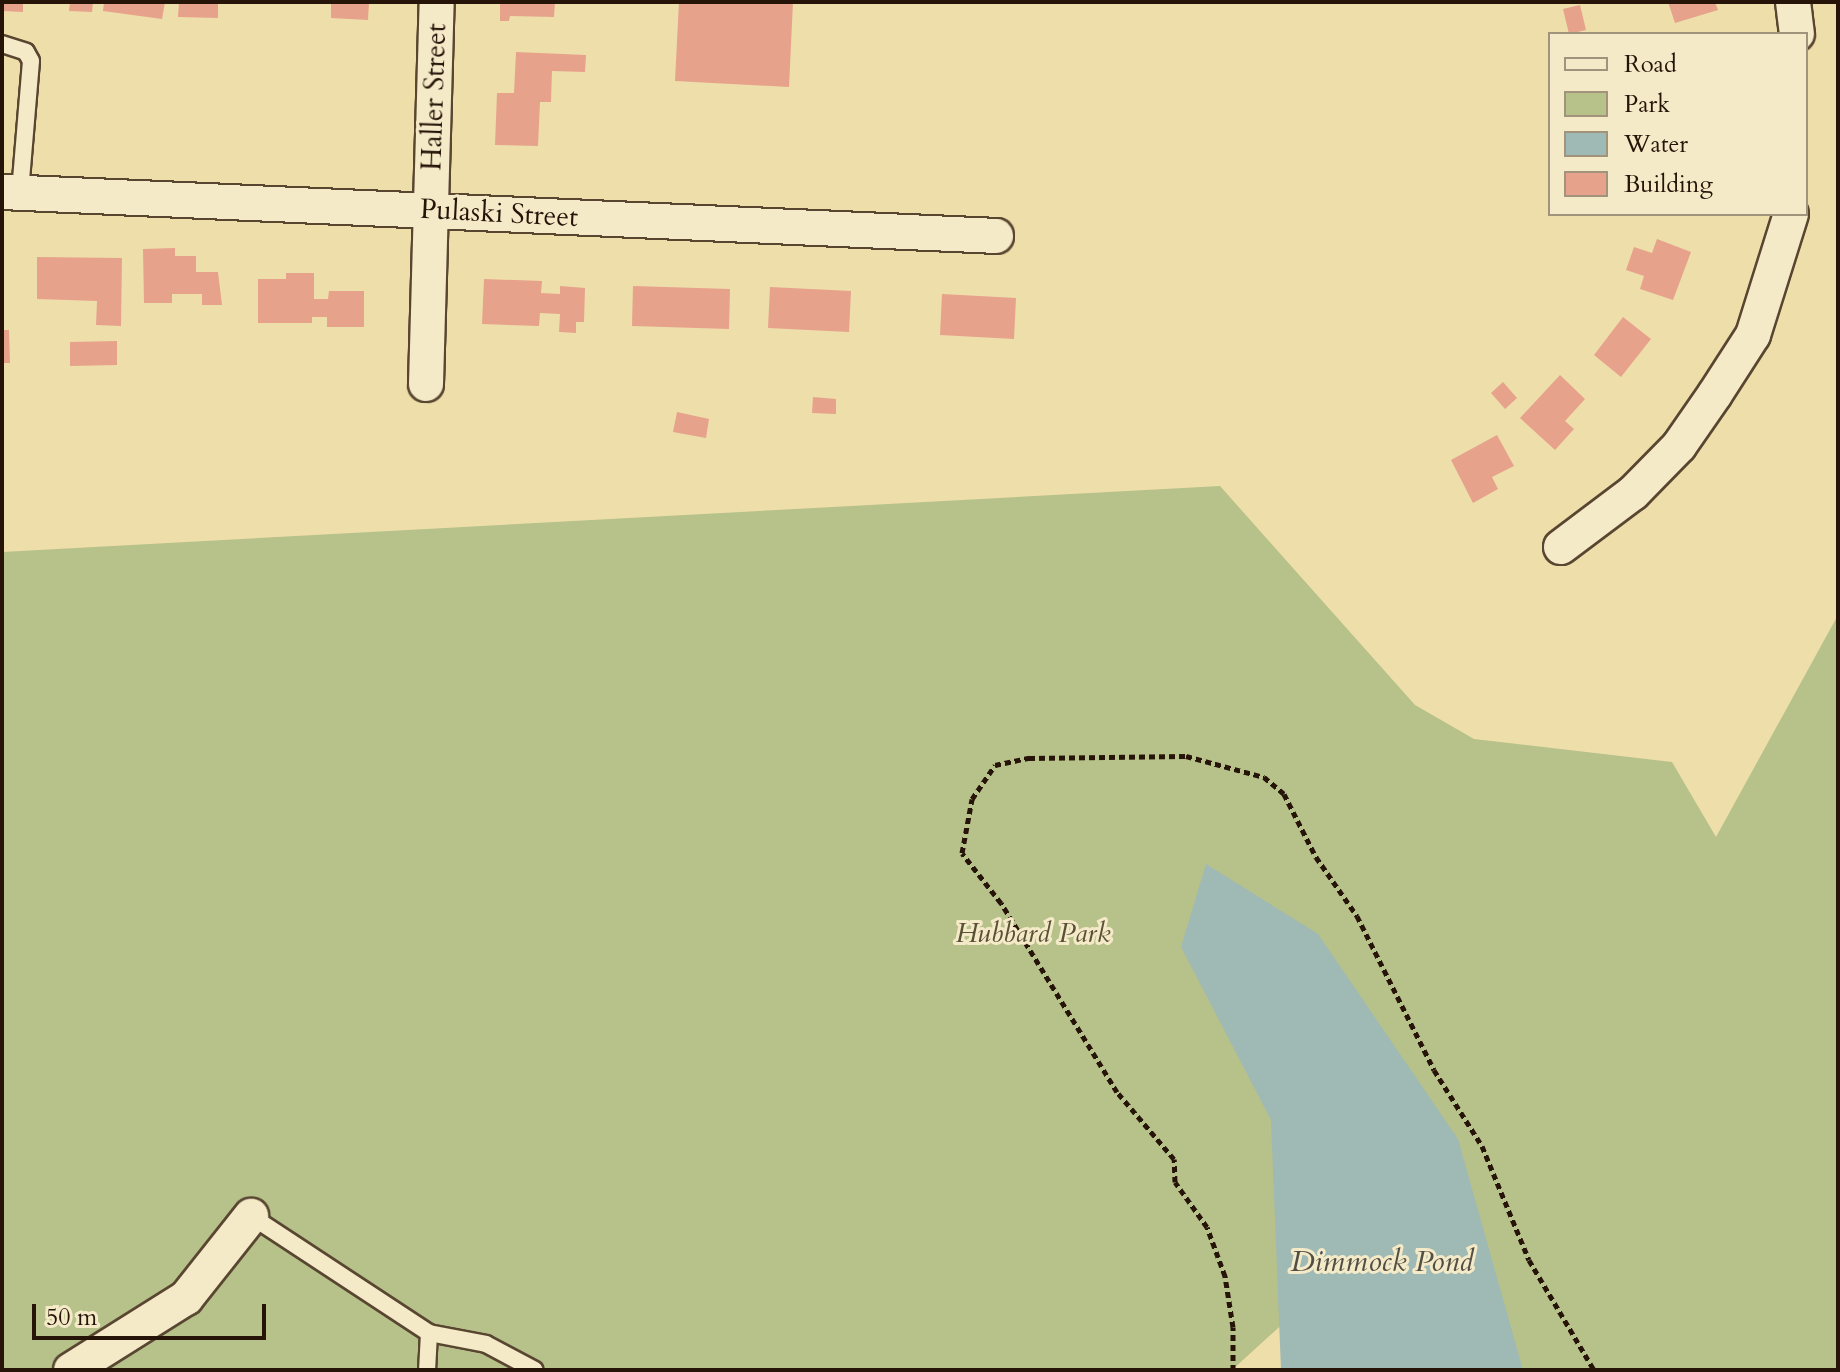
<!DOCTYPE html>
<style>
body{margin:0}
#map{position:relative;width:1840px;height:1372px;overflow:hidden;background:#eedeaa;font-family:Cardo,serif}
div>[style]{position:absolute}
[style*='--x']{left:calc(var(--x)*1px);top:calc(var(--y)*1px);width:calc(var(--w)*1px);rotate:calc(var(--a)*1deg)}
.green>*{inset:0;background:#b7c18a}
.water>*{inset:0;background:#9fb9b5}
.building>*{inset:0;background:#e7a28c}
.path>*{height:5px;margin-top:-2.5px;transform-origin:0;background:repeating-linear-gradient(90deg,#271409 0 6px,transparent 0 10px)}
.roads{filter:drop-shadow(2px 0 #594631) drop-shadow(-2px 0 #594631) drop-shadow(0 2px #594631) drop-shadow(0 -2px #594631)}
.service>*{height:16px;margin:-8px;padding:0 8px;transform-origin:8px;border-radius:8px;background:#f4eac8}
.minor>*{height:34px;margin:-17px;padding:0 17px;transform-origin:17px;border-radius:17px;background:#f4eac8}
span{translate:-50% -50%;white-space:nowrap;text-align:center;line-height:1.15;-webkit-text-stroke:6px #f4eac8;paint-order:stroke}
.street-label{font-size:28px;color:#271409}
.park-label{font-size:28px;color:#595136;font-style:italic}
.water-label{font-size:30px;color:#514e45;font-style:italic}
.frame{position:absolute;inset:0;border:4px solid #271409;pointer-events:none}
.legend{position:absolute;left:1548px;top:32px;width:260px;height:184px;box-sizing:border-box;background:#f4eac8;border:2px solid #a2947c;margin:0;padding:10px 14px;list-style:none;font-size:24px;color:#271409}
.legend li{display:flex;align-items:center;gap:16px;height:40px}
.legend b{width:40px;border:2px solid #a2947c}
.scale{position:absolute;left:32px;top:1304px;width:234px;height:36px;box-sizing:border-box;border:4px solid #271409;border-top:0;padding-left:10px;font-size:24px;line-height:28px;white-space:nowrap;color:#271409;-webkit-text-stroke:6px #f4eac8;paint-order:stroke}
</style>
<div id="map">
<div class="green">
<i style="clip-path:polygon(1220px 486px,1415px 705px,1474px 739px,1672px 762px,1716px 837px,1838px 615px,1838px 1370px,1516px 1370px,1344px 1268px,1232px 1370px,2px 1370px,2px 552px)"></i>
</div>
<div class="water">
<i style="clip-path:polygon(1206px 864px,1318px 934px,1458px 1139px,1523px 1370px,1281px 1370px,1271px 1120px,1181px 947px)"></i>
</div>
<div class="building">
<i style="clip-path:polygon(2px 2px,23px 2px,23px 12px,2px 11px)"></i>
<i style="clip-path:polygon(70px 2px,93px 2px,92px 12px,69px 11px)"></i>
<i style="clip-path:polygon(104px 2px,165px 2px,162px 19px,103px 11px)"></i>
<i style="clip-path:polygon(179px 2px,218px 2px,218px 18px,178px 17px)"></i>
<i style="clip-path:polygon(331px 2px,369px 2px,368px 20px,331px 18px)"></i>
<i style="clip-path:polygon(500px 2px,555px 2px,554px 17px,510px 16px,509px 21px,500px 21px)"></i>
<i style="clip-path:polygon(679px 2px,793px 2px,789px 87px,675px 81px)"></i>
<i style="clip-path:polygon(1668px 2px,1715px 2px,1718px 10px,1675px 23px)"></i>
<i style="clip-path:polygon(1580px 5px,1586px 30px,1569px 34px,1563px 9px)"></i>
<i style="clip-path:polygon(516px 52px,586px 55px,585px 72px,552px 71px,551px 102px,540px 102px,538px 146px,495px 145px,497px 93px,514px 93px)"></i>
<i style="clip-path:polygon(1657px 239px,1691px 252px,1673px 300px,1640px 289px,1644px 276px,1626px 270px,1634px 247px,1652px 253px)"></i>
<i style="clip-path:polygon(175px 248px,175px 256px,196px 256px,196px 272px,218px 272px,222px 305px,202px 305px,202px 294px,172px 294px,172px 303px,144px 303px,143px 249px)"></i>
<i style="clip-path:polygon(37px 257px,122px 258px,121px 326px,96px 325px,97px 301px,37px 299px)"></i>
<i style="clip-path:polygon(286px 273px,314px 273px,314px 299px,328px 299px,329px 291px,364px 291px,364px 327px,327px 327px,327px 317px,312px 317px,312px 323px,258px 323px,258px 279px,286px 279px)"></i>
<i style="clip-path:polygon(484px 279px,542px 281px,541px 293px,560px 294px,560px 286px,585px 288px,584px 322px,576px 322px,576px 333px,559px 332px,560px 314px,540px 313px,539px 326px,482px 324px)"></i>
<i style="clip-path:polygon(633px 286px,730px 289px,729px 329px,632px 326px)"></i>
<i style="clip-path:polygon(770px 287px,851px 291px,849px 332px,768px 328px)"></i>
<i style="clip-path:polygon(942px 294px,1016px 298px,1014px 339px,940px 335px)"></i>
<i style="clip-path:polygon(1623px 317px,1651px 339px,1621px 377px,1594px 355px)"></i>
<i style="clip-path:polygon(2px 330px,9px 330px,10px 363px,2px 363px)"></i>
<i style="clip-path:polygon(117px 341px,117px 365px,70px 366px,70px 342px)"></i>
<i style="clip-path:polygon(1560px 375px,1585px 399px,1565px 421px,1574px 429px,1555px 450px,1520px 418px)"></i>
<i style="clip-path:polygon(1503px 382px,1517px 398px,1505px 409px,1491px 393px)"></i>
<i style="clip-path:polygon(813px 397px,836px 399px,836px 414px,812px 413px)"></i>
<i style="clip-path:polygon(677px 412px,709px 419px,706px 438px,673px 432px)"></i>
<i style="clip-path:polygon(1497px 435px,1514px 466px,1492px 477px,1498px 489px,1473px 503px,1451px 460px)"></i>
</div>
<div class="path">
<i style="--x:1233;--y:1370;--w:43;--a:-90"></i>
<i style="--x:1233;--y:1327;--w:52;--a:-98.9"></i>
<i style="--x:1225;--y:1276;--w:52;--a:-110.2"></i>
<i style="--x:1207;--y:1227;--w:55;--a:-125.4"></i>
<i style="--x:1175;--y:1182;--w:23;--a:-92"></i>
<i style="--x:1174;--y:1159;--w:88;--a:-130.4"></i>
<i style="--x:1117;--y:1092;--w:222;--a:-121.5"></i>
<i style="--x:1001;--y:903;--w:63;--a:-128"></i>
<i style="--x:962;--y:853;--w:55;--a:-79.5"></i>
<i style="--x:972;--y:799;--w:41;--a:-55.9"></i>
<i style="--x:995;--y:765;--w:35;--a:-12"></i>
<i style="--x:1029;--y:758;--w:157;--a:-0.7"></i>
<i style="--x:1186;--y:756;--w:81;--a:15.1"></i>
<i style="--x:1264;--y:777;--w:26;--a:40"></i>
<i style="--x:1284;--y:794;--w:71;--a:63.1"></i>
<i style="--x:1316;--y:857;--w:72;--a:55.2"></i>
<i style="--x:1357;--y:916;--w:172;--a:63.4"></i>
<i style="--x:1434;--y:1070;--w:90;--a:57.7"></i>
<i style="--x:1482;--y:1146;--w:123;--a:67.6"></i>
<i style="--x:1529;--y:1260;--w:128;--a:59.4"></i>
</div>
<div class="roads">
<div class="service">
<i style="--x:2;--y:44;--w:25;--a:18"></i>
<i style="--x:26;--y:52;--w:10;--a:61"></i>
<i style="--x:31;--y:61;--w:132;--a:94.8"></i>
<i style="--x:251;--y:1216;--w:213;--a:33.3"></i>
<i style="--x:429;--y:1333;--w:37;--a:93"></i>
<i style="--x:429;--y:1333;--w:58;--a:10.9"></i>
<i style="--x:486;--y:1344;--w:55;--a:28"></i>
</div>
<div class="minor">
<i style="--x:1793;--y:2;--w:32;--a:83"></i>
<i style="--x:2;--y:192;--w:995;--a:2.53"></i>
<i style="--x:426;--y:384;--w:382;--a:-88.4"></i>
<i style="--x:1561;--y:547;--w:90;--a:-36.9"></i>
<i style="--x:1633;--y:493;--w:66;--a:-45.6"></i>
<i style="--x:1679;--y:446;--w:63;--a:-55.3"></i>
<i style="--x:1715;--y:394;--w:70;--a:-57.2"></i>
<i style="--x:1753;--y:335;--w:127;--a:-72.6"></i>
<i style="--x:71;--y:1370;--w:136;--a:-32.1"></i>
<i style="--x:186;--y:1298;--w:105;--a:-51.6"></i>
</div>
</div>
<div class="street-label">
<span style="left:434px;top:97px;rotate:-88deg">Haller Street</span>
<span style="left:499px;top:213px;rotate:3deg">Pulaski Street</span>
</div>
<div class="park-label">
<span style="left:1033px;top:933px">Hubbard Park</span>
</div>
<div class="water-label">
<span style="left:1382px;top:1262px">Dimmock Pond</span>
</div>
<div class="frame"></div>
<ul class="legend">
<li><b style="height:10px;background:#f4eac8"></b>Road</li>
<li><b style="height:22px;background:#b7c18a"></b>Park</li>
<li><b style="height:22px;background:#9fb9b5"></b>Water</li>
<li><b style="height:22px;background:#e7a28c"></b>Building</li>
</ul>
<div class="scale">50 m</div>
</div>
